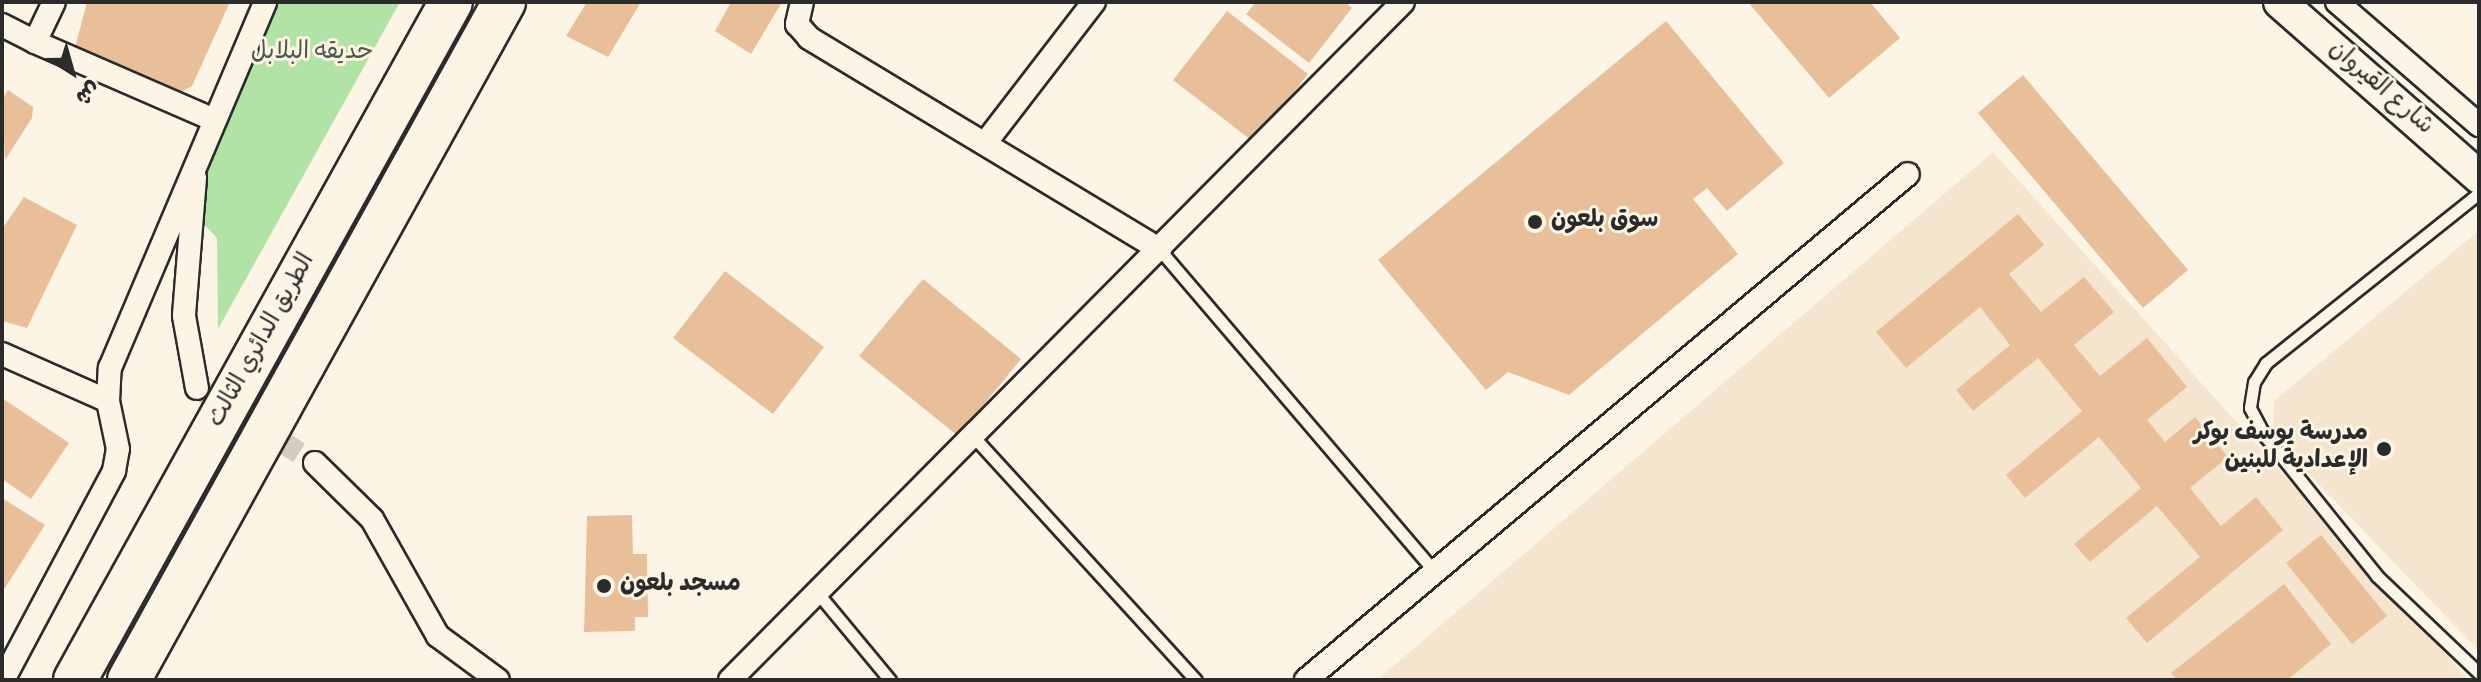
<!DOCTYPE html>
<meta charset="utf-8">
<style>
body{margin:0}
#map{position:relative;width:2481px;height:682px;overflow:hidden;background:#fcf5e5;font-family:Dekko,"Playpen Sans Arabic",sans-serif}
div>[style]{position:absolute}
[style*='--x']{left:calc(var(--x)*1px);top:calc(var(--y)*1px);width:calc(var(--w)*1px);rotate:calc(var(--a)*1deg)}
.built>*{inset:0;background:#f6e5ce}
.green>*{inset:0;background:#b1e3a4}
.building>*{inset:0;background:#e9bf99}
.street-tunnel>*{height:22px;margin-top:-11px;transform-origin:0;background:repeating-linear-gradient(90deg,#d2cdc0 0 22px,transparent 0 33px)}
.roads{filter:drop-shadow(2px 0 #2b2b2b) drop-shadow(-2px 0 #2b2b2b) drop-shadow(0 2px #2b2b2b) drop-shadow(0 -2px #2b2b2b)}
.lane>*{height:11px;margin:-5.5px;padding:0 5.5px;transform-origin:5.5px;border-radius:5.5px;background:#fcf5e5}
.street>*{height:22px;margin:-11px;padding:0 11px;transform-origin:11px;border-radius:11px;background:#fcf5e5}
.secondary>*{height:32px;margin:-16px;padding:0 16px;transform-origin:16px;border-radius:16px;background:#fcf5e5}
.highway>*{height:42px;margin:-21px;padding:0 21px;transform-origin:21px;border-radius:21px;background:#fcf5e5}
.dots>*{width:22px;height:22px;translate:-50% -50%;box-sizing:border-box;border:4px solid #fcf5e5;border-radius:50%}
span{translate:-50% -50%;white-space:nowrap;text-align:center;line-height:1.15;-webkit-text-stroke:6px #fcf5e5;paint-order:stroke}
.park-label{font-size:24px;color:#4c5949}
.street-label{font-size:24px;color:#2b2b2b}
.poi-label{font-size:24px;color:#2b2b2b;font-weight:700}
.left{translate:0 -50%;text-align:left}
.right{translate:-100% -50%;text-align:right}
.frame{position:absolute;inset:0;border:4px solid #2b2b2b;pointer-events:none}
.north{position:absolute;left:32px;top:32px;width:80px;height:80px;-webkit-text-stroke:6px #fcf5e5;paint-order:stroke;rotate:143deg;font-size:22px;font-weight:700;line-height:32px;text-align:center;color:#2b2b2b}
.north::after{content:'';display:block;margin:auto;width:28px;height:36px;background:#2b2b2b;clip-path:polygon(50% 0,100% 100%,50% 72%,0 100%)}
</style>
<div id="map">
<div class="built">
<i style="clip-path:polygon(1993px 152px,2469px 680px,1377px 680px)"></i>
<i style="clip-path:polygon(2477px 232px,2479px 233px,2479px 651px,2306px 471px,2273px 427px,2274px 401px)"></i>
</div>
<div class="green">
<i style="clip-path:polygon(278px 2px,400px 2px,218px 329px,217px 238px,191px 211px)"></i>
</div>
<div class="building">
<i style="clip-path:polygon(87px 2px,230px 2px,192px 86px,170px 98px,72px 59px)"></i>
<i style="clip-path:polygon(587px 2px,641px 2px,608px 57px,566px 36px)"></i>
<i style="clip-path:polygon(731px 2px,782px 2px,751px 54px,715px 31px)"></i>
<i style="clip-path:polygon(1256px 2px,1345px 2px,1352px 8px,1309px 63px,1246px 14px)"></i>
<i style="clip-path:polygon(1748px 2px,1870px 2px,1900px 38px,1829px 98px)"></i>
<i style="clip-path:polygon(1227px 11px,1308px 74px,1255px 143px,1173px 80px)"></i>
<i style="clip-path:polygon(1666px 21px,1784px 163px,1727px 211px,1707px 188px,1693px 199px,1738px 254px,1569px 395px,1508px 372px,1486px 390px,1378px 260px)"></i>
<i style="clip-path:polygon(2023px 75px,2188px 270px,2143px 308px,1978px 113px)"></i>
<i style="clip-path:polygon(8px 90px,33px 107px,32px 118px,5px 160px,2px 100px)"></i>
<i style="clip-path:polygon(24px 197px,77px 225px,27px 328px,2px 321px,2px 229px)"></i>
<i style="clip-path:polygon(2018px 214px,2044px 245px,2009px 274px,2041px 312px,2084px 277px,2114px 312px,2074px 345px,2100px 376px,2147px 338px,2187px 387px,2147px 420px,2165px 442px,2195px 417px,2228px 457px,2190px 488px,2221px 526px,2256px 497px,2283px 530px,2147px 643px,2126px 618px,2200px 557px,2157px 506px,2090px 562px,2074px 544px,2141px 488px,2099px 437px,2025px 498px,2006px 475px,2082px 411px,2038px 358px,1973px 411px,1956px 390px,2010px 345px,1980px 307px,1906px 368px,1876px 332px)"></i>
<i style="clip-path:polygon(725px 271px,824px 347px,773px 414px,673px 338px)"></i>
<i style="clip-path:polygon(923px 279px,1021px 359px,958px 436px,859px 356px)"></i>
<i style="clip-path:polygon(2px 398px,69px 443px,31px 499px,2px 479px)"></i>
<i style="clip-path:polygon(2px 498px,45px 525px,5px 588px,2px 586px)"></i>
<i style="clip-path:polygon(632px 515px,633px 554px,647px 554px,648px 617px,635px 617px,635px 631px,584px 632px,587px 516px)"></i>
<i style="clip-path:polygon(2321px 535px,2387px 616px,2352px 644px,2286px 563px)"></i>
<i style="clip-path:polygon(2284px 584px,2331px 644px,2287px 680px,2177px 680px,2171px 673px)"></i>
</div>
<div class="street-tunnel">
<i style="--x:197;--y:388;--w:140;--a:32.4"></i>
</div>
<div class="roads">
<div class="lane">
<i style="--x:2479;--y:193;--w:273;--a:141.4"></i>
<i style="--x:2266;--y:363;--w:22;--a:122"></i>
<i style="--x:2254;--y:382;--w:26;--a:99"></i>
<i style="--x:2250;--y:408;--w:32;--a:62"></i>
<i style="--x:2265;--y:436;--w:179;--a:51.3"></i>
<i style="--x:2377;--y:576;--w:141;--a:43.6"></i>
<i style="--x:1160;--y:250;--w:422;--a:49.5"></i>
<i style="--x:972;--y:435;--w:332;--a:47.6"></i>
<i style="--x:816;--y:591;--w:116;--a:50.3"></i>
</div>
<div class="street">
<i style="--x:802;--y:2;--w:23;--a:103"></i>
<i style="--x:797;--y:24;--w:18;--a:49"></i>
<i style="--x:809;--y:38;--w:410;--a:31.1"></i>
<i style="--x:2337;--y:2;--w:188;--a:40.9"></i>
<i style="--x:2;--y:25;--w:37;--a:27"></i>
<i style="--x:35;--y:42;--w:44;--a:-64.6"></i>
<i style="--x:35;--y:42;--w:195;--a:23.5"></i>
<i style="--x:986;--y:142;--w:177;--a:-52.4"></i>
<i style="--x:195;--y:178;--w:138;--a:94.6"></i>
<i style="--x:184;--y:316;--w:73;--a:79.8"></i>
<i style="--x:2;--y:354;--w:116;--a:23.9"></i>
<i style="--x:315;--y:463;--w:80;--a:44.5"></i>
<i style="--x:372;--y:519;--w:134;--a:60.6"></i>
<i style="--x:438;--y:636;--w:74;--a:36.3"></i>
<i style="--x:3;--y:680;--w:237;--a:-62"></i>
<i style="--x:114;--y:471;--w:22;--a:-80"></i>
<i style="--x:118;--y:449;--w:49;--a:-101.8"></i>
<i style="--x:108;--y:401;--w:33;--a:-87"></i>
<i style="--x:110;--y:368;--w:397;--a:-67"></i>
<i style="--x:730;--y:680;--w:955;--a:-45.21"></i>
<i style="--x:1306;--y:680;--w:786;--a:-40.05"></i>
</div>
<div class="secondary">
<i style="--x:2280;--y:2;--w:265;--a:41.3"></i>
</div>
<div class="highway">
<i style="--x:75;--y:680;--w:775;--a:-60.99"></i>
<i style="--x:129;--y:680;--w:775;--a:-61.05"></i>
</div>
</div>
<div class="dots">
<i style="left:1535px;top:222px;background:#2b2b2b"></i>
<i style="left:2384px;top:449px;background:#2b2b2b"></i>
<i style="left:604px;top:586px;background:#2b2b2b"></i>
</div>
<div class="park-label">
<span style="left:312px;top:54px">حديقه البلابل</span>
</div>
<div class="street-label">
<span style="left:2380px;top:89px;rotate:41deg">شارع القيروان</span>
<span style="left:263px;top:341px;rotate:-61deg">الطريق الدائري الثالث</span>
</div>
<div class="poi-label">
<span class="left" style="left:1551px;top:222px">سوق بلعون</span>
<span class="right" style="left:2368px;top:449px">مدرسة يوسف بوكر<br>الإعدادية للبنين</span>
<span class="left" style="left:620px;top:586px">مسجد بلعون</span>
</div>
<div class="frame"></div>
<div class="north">ش</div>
</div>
